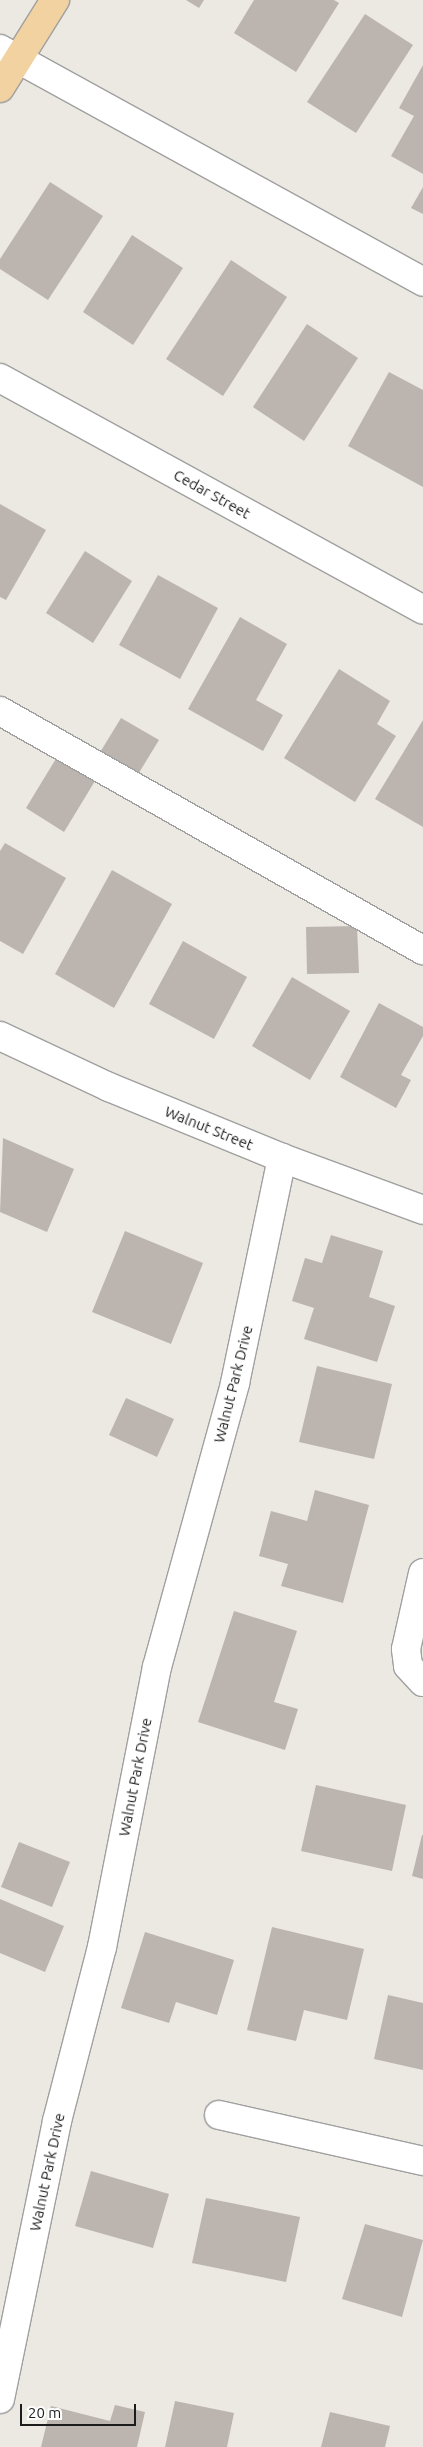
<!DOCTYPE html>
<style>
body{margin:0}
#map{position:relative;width:423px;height:2447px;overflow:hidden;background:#ece9e2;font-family:Ubuntu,sans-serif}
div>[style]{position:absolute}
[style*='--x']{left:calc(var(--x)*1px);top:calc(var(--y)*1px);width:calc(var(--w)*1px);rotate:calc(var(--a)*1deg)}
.building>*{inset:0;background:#bcb5af}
.roads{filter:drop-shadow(1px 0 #a0a0a0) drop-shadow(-1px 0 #a0a0a0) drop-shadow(0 1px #a0a0a0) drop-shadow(0 -1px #a0a0a0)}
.minor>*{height:28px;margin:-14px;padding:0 14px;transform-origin:14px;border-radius:14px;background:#fff}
.major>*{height:28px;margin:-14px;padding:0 14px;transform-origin:14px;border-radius:14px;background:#f2d2a1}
span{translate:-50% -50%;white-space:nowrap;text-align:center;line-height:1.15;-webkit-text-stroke:4px #fff;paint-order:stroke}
.street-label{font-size:15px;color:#1c1c1c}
.scale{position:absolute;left:20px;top:2404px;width:116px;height:22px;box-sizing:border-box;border:2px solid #1c1c1c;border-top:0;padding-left:6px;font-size:15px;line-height:18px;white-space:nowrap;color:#1c1c1c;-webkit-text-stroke:4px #fff;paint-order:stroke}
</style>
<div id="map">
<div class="building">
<i style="clip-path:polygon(186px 0,204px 0,199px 8px)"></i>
<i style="clip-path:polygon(254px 0,334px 0,339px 3px,296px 72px,234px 33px)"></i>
<i style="clip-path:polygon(365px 14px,413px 45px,356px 133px,307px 102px)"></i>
<i style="clip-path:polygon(423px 65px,423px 174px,391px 156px,414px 116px,399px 108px)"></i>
<i style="clip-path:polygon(50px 182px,103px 216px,48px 300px,0 269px,0 259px)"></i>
<i style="clip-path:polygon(423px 187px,423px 214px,411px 208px)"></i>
<i style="clip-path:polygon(132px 235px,183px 268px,133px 345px,83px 312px)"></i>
<i style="clip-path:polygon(231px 260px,287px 297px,223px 396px,166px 359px)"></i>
<i style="clip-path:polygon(307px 324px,358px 358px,304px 441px,253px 407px)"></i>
<i style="clip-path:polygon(389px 372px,423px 390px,423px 487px,348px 446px)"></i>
<i style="clip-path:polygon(0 504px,46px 530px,6px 600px,0 597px)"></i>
<i style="clip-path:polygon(85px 551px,132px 581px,93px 643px,46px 613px)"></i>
<i style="clip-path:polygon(158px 575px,218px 608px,180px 679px,119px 645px)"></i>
<i style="clip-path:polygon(240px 617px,287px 644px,256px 700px,283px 715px,263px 751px,188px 709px)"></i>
<i style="clip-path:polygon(339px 669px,390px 701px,377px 724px,396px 736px,355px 802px,284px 758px)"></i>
<i style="clip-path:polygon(121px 718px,159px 740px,137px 776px,99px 754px)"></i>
<i style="clip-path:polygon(423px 720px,423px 827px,375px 799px)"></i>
<i style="clip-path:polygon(57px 757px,95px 781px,64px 832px,26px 808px)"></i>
<i style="clip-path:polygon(5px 843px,66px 878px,23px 954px,0 941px,0 851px)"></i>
<i style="clip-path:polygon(112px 870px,172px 904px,114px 1008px,55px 974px)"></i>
<i style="clip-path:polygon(357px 926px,359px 973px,307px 974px,306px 927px)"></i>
<i style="clip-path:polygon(183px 941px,247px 977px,214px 1039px,149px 1004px)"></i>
<i style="clip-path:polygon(292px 977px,350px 1011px,310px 1080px,252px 1046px)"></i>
<i style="clip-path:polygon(379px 1003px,423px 1027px,423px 1036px,401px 1075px,411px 1080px,396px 1108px,340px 1077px)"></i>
<i style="clip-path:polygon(3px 1138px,74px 1169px,47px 1232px,0 1212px)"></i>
<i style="clip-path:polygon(125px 1231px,203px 1263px,171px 1344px,92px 1312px)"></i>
<i style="clip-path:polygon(331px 1235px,383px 1251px,369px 1297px,395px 1306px,377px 1362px,304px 1339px,314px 1308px,292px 1301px,305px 1258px,322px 1263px)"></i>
<i style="clip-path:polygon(317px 1366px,392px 1384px,374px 1459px,299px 1442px)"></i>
<i style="clip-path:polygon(126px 1398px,174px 1419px,157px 1457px,109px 1435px)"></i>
<i style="clip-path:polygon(315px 1490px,369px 1505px,343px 1603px,281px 1586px,288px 1564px,259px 1556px,271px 1511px,307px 1521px)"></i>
<i style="clip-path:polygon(234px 1611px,297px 1631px,274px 1702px,298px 1709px,285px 1750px,198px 1722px)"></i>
<i style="clip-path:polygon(316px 1785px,406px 1805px,392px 1871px,301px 1851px)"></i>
<i style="clip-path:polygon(422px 1835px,423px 1835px,423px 1879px,412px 1876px)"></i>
<i style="clip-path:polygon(19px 1842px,70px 1862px,52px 1907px,1px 1887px)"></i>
<i style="clip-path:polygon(0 1899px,64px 1926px,45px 1972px,0 1953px)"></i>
<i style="clip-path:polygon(272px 1927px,364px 1949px,347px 2020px,304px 2010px,296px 2041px,247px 2030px)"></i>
<i style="clip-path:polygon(145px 1932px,234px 1960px,217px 2015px,176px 2002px,169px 2023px,121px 2008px)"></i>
<i style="clip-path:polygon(388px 1995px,423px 2003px,423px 2070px,374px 2059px)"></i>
<i style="clip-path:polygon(91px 2171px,169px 2194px,153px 2248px,75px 2226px)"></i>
<i style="clip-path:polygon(206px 2198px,300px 2217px,286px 2282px,192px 2263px)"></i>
<i style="clip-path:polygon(365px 2224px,423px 2240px,402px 2317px,342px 2299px)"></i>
<i style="clip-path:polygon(175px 2401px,234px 2413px,227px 2447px,165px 2447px)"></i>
<i style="clip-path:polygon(115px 2405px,145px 2412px,137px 2447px,41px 2447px,51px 2406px,110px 2421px)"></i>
<i style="clip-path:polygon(330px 2412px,390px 2426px,385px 2447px,321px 2447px)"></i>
</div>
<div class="roads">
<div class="minor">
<i style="--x:0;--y:49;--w:483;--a:28.8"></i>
<i style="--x:0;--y:378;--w:482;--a:28.7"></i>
<i style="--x:0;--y:711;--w:486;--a:29.5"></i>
<i style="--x:0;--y:1036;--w:120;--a:25.1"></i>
<i style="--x:109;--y:1087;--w:187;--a:22.3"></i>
<i style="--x:282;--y:1158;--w:150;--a:20.2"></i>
<i style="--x:423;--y:1573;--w:78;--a:102.6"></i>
<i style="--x:406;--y:1649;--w:17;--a:83"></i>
<i style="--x:408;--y:1666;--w:22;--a:47"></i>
<i style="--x:219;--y:2115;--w:209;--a:12.7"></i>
<i style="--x:0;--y:2399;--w:284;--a:-78.4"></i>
<i style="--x:57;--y:2121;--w:180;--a:-75.5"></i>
<i style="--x:102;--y:1947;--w:285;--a:-78.9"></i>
<i style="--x:157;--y:1667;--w:295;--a:-74.6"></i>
<i style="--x:235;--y:1383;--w:230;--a:-78.2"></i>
</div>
<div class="major">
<i style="--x:0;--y:88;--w:104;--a:-58"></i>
</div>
</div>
<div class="street-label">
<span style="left:212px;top:494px;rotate:29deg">Cedar Street</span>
<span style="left:209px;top:1128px;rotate:22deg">Walnut Street</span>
<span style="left:233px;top:1384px;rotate:-76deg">Walnut Park Drive</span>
<span style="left:135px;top:1777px;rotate:-79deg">Walnut Park Drive</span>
<span style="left:47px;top:2172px;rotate:-78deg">Walnut Park Drive</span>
</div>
<div class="scale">20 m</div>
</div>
